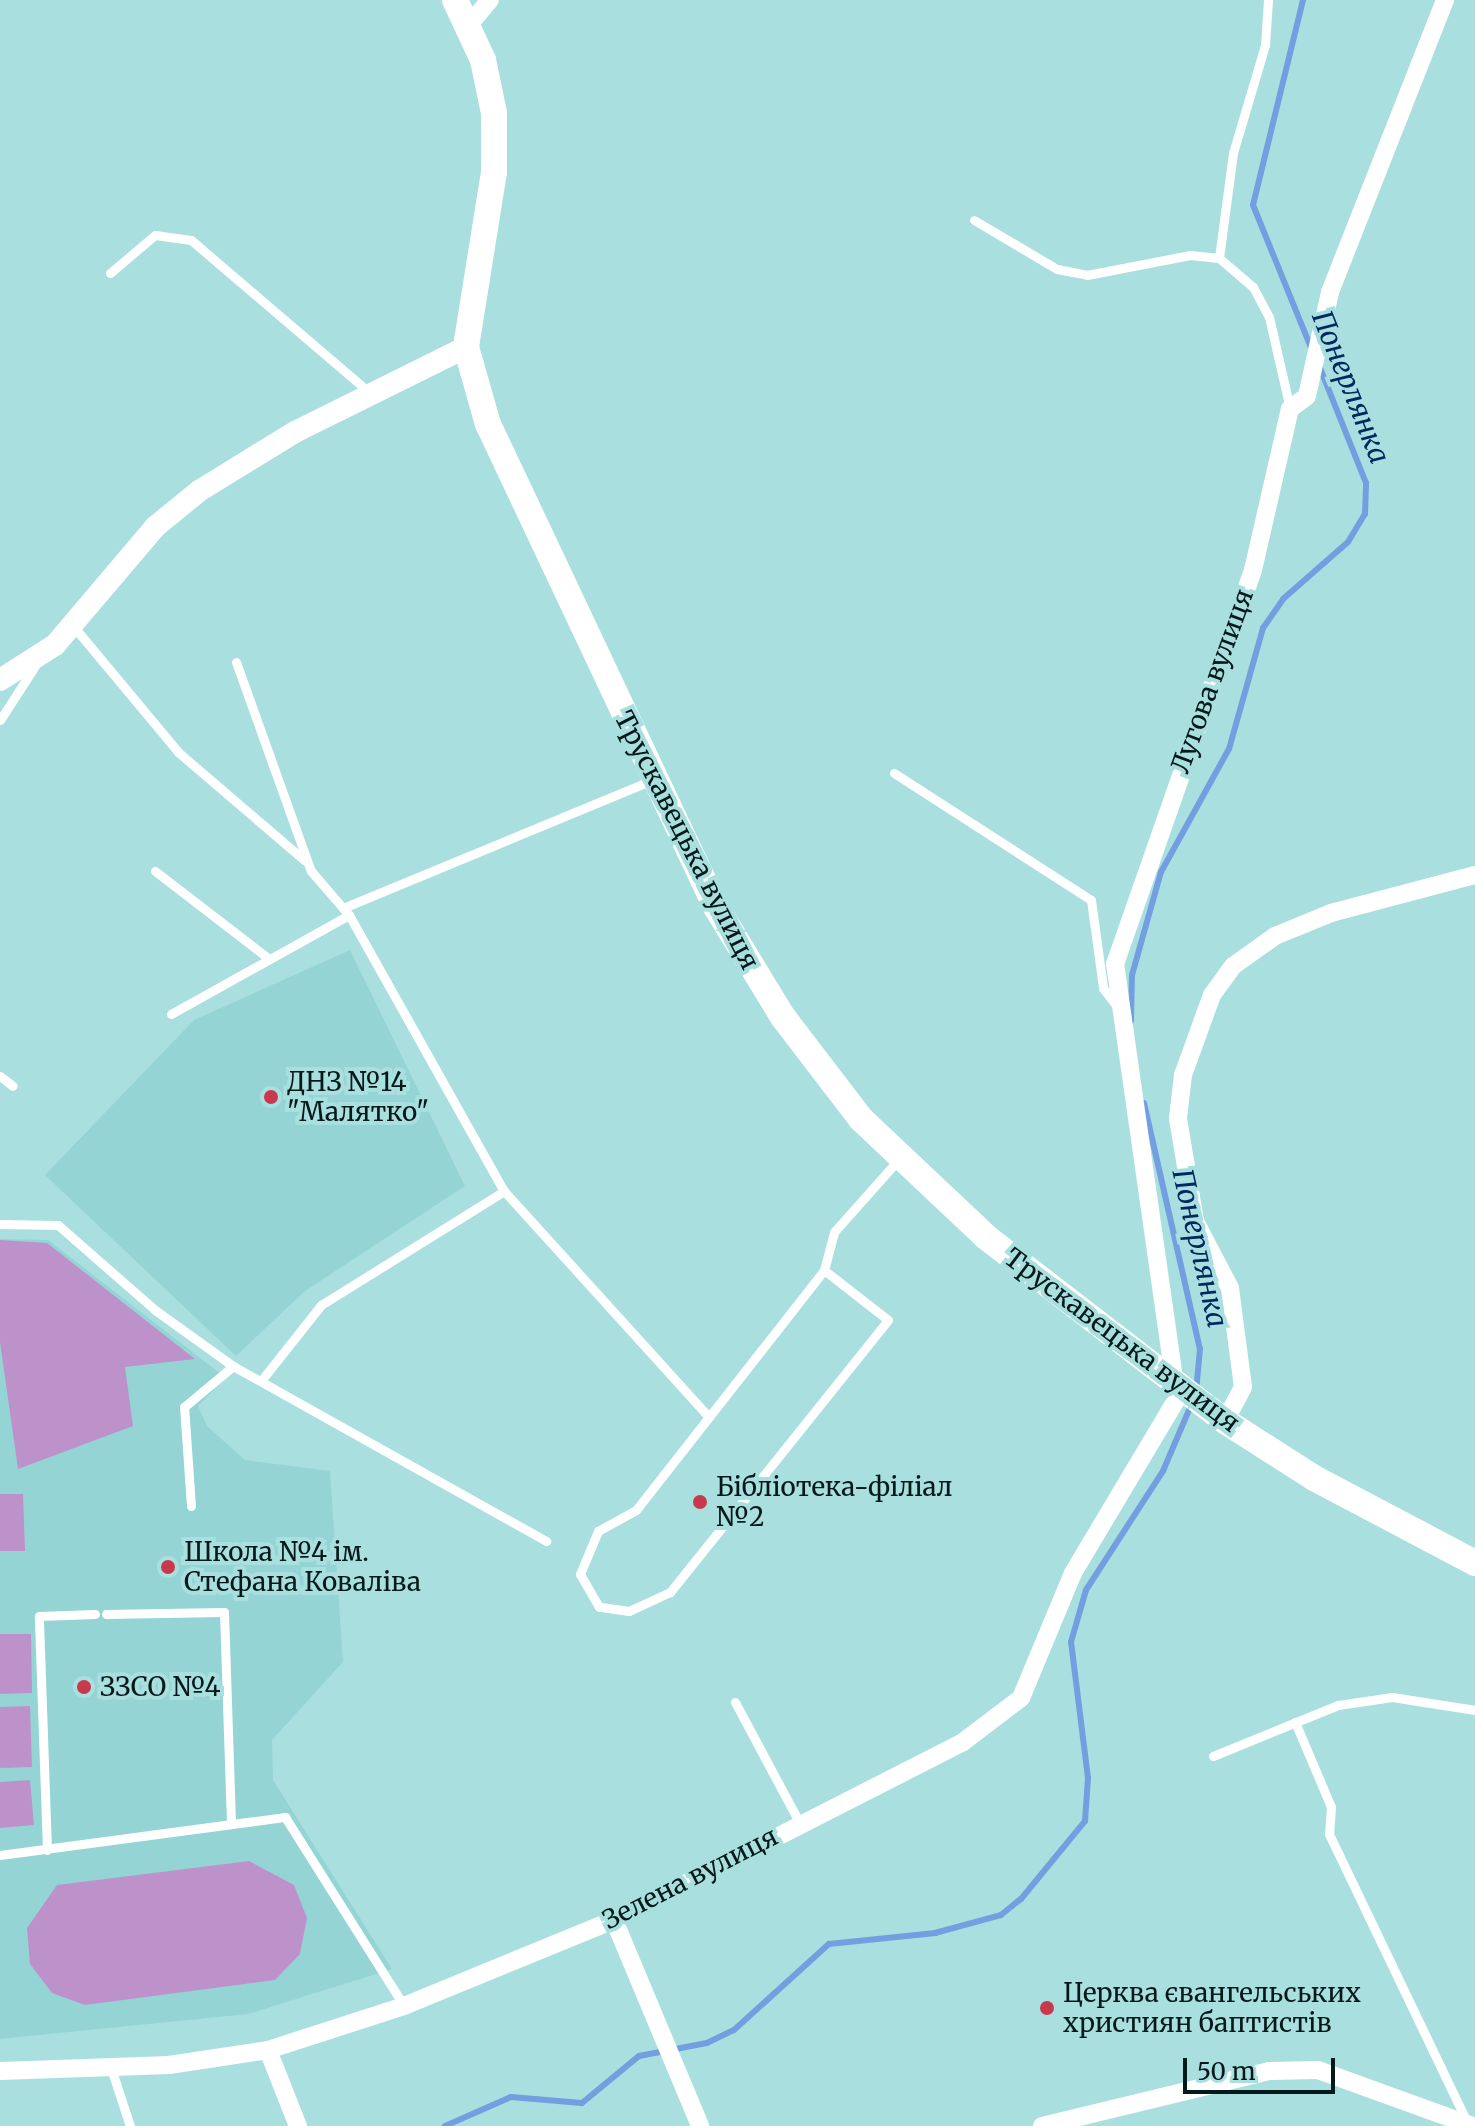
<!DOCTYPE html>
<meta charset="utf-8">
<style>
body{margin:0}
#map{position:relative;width:1475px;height:2126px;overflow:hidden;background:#aadfdf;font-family:Merriweather,serif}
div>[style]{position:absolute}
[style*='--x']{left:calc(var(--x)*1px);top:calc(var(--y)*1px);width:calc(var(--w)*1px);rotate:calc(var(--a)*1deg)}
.built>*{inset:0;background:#95d4d5}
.green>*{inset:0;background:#bd92cb}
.stream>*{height:6px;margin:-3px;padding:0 3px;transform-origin:3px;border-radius:3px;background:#739fe0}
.service>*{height:9px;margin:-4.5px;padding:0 4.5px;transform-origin:4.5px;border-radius:4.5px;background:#fff}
.minor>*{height:18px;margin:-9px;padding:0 9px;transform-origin:9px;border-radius:9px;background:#fff}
.tertiary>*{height:22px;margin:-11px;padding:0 11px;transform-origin:11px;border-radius:11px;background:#fff}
.secondary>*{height:26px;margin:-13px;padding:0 13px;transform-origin:13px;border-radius:13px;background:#fff}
.dots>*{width:22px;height:22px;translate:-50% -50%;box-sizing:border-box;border:4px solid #aadfdf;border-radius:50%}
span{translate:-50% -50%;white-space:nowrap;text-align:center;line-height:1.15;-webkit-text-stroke:8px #aadfdf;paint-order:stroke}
.street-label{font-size:26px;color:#05191a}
.poi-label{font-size:26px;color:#05191a}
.left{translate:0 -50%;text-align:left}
.water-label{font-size:28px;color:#002860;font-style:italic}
.scale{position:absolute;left:1183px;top:2058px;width:152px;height:36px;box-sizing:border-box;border:4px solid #05191a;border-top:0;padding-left:10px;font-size:24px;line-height:28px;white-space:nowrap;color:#05191a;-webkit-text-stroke:6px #aadfdf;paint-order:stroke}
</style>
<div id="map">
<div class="built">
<i style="clip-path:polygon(350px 950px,465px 1186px,305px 1291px,236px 1356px,45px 1175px,194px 1020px)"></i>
<i style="clip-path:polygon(0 1239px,48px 1240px,226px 1378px,198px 1406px,207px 1426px,245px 1460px,330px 1471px,343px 1662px,272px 1740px,273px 1780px,392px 1969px,248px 2014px,0 2039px)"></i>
</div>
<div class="green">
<i style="clip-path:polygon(0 1240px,47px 1243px,195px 1359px,125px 1367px,133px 1426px,18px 1469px,0 1342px)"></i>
<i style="clip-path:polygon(0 1494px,23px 1494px,25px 1551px,0 1551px)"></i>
<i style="clip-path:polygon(0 1634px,31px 1634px,32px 1693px,0 1694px)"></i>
<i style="clip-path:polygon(30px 1706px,32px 1767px,0 1768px,0 1707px)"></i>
<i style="clip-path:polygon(30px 1780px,34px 1825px,0 1828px,0 1782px)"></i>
<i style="clip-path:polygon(249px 1861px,294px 1885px,307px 1918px,300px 1954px,275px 1980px,85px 2005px,52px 1993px,30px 1964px,27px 1928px,57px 1885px)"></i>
</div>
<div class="stream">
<i style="--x:1303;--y:0;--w:211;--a:103.7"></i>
<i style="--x:1253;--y:205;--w:157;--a:67.9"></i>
<i style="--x:1131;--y:1021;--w:46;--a:-88.8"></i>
<i style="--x:1132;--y:975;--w:107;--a:-74.3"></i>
<i style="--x:1161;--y:872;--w:141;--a:-61.1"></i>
<i style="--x:1229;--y:749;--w:126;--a:-74.3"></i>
<i style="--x:1263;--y:628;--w:35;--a:-55"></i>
<i style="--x:1283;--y:599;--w:86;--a:-41.2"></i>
<i style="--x:1348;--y:542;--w:33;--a:-59"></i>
<i style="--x:1365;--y:514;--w:31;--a:-88"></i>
<i style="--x:1366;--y:483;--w:124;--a:-111.8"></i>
<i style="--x:1144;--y:1103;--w:252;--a:77.2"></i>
<i style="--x:1200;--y:1349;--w:43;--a:95.3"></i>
<i style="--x:445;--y:2126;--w:72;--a:-23.7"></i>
<i style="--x:511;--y:2097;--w:71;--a:4.8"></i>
<i style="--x:582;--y:2103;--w:74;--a:-39.5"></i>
<i style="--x:639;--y:2056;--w:69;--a:-10.8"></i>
<i style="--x:707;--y:2043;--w:30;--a:-26"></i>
<i style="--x:734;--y:2030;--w:128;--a:-42.2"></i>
<i style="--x:829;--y:1944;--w:107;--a:-5.9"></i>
<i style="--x:935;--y:1933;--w:68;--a:-15.3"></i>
<i style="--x:1001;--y:1915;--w:26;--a:-39"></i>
<i style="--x:1021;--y:1899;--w:101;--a:-50.6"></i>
<i style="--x:1085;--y:1821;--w:43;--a:-86"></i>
<i style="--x:1088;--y:1778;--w:137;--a:-97.1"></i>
<i style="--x:1071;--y:1642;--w:54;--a:-73.9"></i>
<i style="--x:1086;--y:1590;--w:142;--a:-57.1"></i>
<i style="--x:1163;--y:1471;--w:74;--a:-66.9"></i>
</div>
<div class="service">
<i style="--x:1268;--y:0;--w:45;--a:93.8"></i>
<i style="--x:1265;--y:45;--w:113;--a:106.5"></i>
<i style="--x:1233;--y:153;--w:106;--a:97.6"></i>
<i style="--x:1219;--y:258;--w:45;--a:40.5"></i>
<i style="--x:1253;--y:287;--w:34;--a:62"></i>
<i style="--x:1269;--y:317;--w:94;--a:77.1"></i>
<i style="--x:974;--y:220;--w:96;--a:30.6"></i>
<i style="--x:1057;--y:269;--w:31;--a:11"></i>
<i style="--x:1087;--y:275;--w:105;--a:-11"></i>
<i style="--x:1190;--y:255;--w:29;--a:6"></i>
<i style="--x:110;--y:273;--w:59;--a:-40.2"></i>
<i style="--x:155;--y:235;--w:36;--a:8"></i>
<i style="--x:191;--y:240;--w:235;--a:40.5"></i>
<i style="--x:74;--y:627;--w:163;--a:50.2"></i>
<i style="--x:178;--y:752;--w:167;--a:40.6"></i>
<i style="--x:236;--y:662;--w:222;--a:70.3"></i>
<i style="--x:311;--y:871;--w:58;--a:49.2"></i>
<i style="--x:349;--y:915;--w:317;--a:60.7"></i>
<i style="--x:504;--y:1191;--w:305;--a:47.8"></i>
<i style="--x:0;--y:720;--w:64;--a:-57.1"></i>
<i style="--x:894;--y:773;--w:234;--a:32.8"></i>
<i style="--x:1091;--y:900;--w:89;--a:82.2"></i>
<i style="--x:1103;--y:988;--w:20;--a:53"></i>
<i style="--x:155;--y:871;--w:143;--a:37.6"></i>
<i style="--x:343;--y:908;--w:337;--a:-22.5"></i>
<i style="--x:171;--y:1014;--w:204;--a:-29.1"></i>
<i style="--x:0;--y:1076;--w:16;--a:38"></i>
<i style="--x:0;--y:1224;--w:58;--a:1"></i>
<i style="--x:58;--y:1225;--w:129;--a:41.2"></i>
<i style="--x:155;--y:1310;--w:96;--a:35.7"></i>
<i style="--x:233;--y:1366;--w:359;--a:29.2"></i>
<i style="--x:824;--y:1270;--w:81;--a:38"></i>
<i style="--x:888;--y:1320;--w:349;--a:128.7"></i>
<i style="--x:670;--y:1592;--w:45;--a:155.1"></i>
<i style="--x:629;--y:1611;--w:30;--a:-172"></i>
<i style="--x:599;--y:1607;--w:38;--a:-120"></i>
<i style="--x:580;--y:1574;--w:47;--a:-67.3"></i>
<i style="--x:598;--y:1531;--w:43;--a:-28.9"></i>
<i style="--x:636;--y:1510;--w:305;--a:-51.9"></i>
<i style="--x:824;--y:1270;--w:39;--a:-75"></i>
<i style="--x:834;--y:1232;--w:98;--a:-48.3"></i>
<i style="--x:264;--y:1377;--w:92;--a:-51.6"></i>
<i style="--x:321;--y:1305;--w:216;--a:-31.9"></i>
<i style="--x:191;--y:1506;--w:99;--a:-94"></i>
<i style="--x:184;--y:1407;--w:64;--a:-39.9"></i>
<i style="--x:106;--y:1614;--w:118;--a:-1"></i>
<i style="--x:224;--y:1612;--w:212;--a:88.1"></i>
<i style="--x:735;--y:1702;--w:136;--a:61.9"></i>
<i style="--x:1295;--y:1722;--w:92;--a:67"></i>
<i style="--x:1331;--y:1807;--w:27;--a:94"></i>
<i style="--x:1329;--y:1834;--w:322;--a:64.4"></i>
<i style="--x:1213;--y:1756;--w:135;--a:-22.2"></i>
<i style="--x:1338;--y:1705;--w:55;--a:-8.4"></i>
<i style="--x:1392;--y:1697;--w:84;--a:8.9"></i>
<i style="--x:47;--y:1850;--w:234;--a:-92"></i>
<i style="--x:39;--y:1616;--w:56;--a:-2"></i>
<i style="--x:0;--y:1855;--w:288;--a:-7.6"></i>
<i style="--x:285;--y:1817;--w:223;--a:57.8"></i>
<i style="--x:111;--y:2068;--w:61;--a:71.9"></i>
</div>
<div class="minor">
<i style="--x:468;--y:26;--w:34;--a:-50"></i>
<i style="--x:1175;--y:1385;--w:425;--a:-98.1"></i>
<i style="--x:1115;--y:964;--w:417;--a:-70.7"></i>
<i style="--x:1253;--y:570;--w:165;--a:-77.1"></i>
<i style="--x:1290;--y:409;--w:21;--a:-37"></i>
<i style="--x:1307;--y:396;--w:107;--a:-77.5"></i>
<i style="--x:1330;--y:292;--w:314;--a:-68.5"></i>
<i style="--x:1225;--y:1421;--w:38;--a:-62"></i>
<i style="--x:1243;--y:1387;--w:100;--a:-97.5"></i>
<i style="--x:1230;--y:1288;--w:76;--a:-117.6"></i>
<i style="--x:1195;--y:1221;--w:104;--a:-99.4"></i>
<i style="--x:1178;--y:1118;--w:43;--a:-83.4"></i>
<i style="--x:1183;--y:1075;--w:85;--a:-70.1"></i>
<i style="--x:1212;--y:995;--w:36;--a:-54"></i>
<i style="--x:1233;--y:966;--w:52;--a:-35.5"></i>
<i style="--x:1275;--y:936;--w:61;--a:-22.3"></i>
<i style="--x:1331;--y:913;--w:149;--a:-14.8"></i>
<i style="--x:614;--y:1920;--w:223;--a:67.3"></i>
<i style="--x:268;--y:2050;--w:82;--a:68.5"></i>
<i style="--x:0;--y:2071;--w:169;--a:-2"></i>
<i style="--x:169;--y:2065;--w:100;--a:-8.6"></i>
<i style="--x:268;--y:2050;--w:143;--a:-17.9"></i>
<i style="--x:404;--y:2006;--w:227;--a:-22.3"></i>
<i style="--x:614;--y:1920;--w:392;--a:-27"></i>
<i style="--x:963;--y:1742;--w:73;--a:-37.2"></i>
<i style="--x:1021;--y:1698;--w:135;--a:-67.4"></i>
<i style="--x:1073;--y:1573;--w:213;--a:-59.2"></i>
<i style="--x:1042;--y:2126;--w:234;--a:-13.6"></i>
<i style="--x:1269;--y:2071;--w:49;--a:-1.2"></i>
<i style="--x:1318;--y:2070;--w:165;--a:19.9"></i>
</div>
<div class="tertiary">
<i style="--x:0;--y:680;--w:65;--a:-32.5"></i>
<i style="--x:55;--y:645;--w:155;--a:-49.7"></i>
<i style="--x:155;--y:527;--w:57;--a:-39.3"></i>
<i style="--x:199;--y:491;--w:113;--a:-31.6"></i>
<i style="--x:295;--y:432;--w:191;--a:-26.4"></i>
</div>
<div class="secondary">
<i style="--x:455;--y:0;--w:66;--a:65"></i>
<i style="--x:483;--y:60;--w:54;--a:78.3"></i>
<i style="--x:494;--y:113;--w:59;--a:90"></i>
<i style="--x:494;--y:172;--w:177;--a:99.1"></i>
<i style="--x:466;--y:347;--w:80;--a:74.1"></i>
<i style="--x:488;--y:424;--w:534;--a:64.73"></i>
<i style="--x:716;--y:907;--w:129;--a:58.7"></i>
<i style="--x:783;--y:1017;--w:128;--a:52.6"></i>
<i style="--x:861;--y:1119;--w:172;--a:43.3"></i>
<i style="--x:986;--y:1237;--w:302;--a:37.6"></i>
<i style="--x:1225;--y:1421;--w:106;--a:32.6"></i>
<i style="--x:1314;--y:1478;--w:182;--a:27.8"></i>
</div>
<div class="dots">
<i style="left:271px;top:1097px;background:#c9384d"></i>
<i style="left:700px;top:1502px;background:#c9384d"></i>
<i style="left:168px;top:1567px;background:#c9384d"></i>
<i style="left:84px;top:1687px;background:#c9384d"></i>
<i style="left:1047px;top:2008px;background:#c9384d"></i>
</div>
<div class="street-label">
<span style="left:1212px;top:681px;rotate:-70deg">Лугова вулиця</span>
<span style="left:687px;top:840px;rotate:63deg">Трускавецька вулиця</span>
<span style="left:1122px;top:1340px;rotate:37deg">Трускавецька вулиця</span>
<span style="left:690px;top:1878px;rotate:-27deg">Зелена вулиця</span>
</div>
<div class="poi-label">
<span class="left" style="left:287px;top:1097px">ДНЗ №14<br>"Малятко"</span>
<span class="left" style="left:716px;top:1502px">Бібліотека-філіал<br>№2</span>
<span class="left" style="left:184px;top:1567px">Школа №4 ім.<br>Стефана Коваліва</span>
<span class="left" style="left:100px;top:1687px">ЗЗСО №4</span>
<span class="left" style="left:1063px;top:2008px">Церква євангельських<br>християн баптистів</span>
</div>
<div class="water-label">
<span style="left:1351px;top:387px;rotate:68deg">Понерлянка</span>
<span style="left:1200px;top:1248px;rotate:77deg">Понерлянка</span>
</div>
<div class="scale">50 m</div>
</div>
